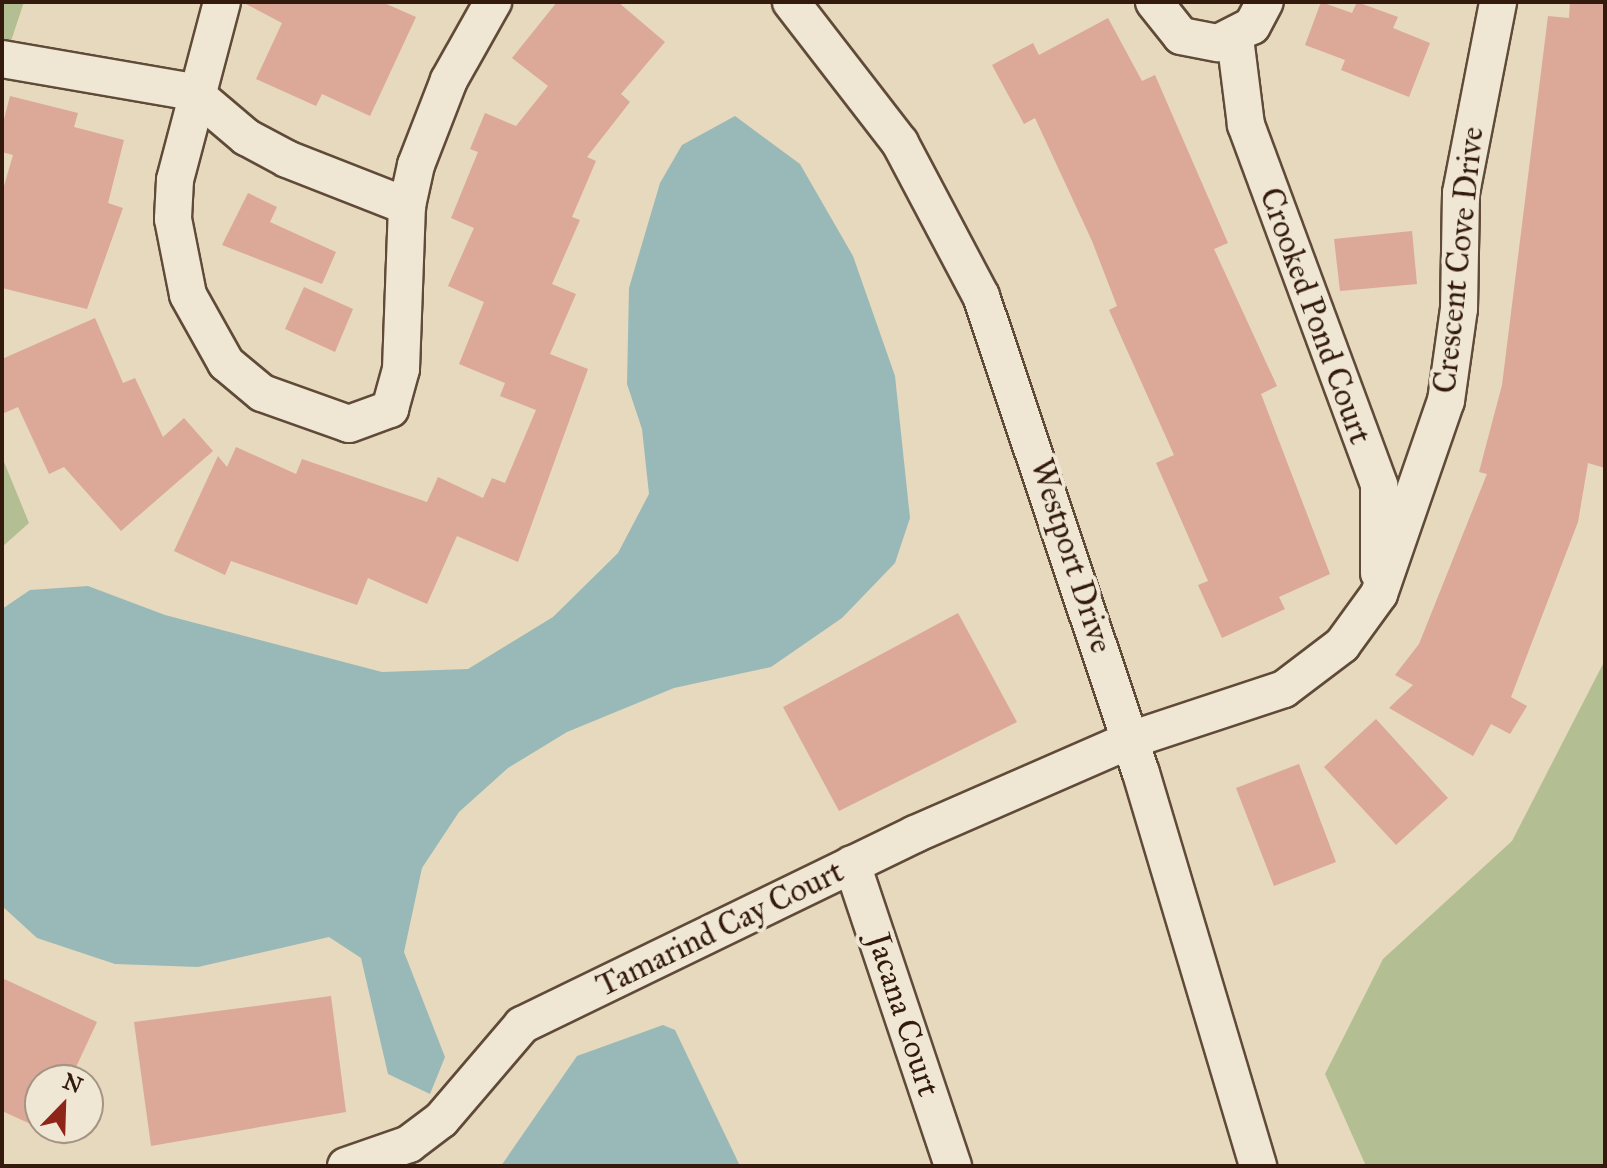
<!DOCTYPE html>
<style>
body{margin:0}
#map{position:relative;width:1607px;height:1168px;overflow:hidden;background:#e6d9bd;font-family:"IM FELL Great Primer",serif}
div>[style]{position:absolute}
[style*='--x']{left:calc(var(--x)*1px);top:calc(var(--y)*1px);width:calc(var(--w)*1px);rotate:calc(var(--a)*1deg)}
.green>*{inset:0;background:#b3bf92}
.water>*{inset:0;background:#98b9b8}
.building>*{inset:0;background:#dca898}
.roads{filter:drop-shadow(2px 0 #604a38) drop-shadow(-2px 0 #604a38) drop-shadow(0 2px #604a38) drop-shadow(0 -2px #604a38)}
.minor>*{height:36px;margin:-18px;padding:0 18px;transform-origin:18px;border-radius:18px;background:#efe6d4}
span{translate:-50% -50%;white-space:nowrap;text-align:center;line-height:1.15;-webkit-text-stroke:8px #efe6d4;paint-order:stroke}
.street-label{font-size:32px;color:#331a0c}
.frame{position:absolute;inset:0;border:4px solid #331a0c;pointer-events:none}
.north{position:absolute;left:24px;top:1064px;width:80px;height:80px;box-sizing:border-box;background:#efe6d4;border:2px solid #a49484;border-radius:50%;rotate:23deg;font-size:22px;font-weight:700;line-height:32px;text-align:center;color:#331a0c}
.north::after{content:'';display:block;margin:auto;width:28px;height:36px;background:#8f2418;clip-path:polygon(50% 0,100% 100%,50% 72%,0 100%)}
</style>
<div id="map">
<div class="green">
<i style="clip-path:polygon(2px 2px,24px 2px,2px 68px)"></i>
<i style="clip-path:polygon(2px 457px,29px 523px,2px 547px)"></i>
<i style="clip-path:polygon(1605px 660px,1605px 1166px,1366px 1166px,1325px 1074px,1383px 959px,1512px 841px)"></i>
</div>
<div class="water">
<i style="clip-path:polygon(735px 116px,800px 164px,853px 256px,895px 376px,910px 518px,895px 563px,842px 618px,771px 667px,674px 688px,567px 732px,508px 768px,459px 812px,422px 868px,404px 952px,445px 1057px,430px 1094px,388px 1074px,361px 958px,329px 937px,198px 967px,115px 964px,37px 938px,2px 906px,2px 609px,30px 590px,88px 586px,165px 615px,382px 672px,468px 669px,553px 617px,618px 553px,649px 494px,642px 429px,627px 384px,629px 288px,660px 183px,682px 145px)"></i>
<i style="clip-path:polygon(663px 1025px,675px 1030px,740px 1166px,501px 1166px,577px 1056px)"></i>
</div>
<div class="building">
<i style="clip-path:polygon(242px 2px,382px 2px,416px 17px,370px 116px,322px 94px,316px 106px,256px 79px,282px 23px)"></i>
<i style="clip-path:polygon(557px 2px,618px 2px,665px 42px,621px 94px,630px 102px,587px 157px,596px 161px,572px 217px,580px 220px,552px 284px,576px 294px,550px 354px,588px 369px,518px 562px,457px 536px,427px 604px,368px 578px,357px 605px,231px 561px,225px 575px,174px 551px,218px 456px,227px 467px,236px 447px,296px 474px,302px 459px,427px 502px,438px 477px,483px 498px,492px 478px,505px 483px,536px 410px,500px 396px,505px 383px,459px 364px,484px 302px,448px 286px,474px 228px,451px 218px,478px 152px,470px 149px,485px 113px,516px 126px,548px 86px,512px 58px)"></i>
<i style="clip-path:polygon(1321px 2px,1352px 13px,1357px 2px,1398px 17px,1393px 28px,1430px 43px,1409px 97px,1341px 70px,1345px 60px,1305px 45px)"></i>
<i style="clip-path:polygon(1570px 2px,1605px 2px,1605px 468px,1588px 463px,1578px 522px,1511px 697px,1527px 706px,1510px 734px,1491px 724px,1473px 756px,1389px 708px,1413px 685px,1395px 675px,1419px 644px,1487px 474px,1479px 472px,1502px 385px,1548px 16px,1569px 18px)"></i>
<i style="clip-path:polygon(1108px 18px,1142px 81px,1155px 75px,1228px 243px,1214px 249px,1277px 386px,1261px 394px,1330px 574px,1279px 597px,1285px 609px,1222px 638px,1198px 585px,1208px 581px,1156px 463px,1174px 455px,1109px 310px,1117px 306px,1092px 241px,1035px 118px,1024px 124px,992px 65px,1033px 43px,1039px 55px)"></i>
<i style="clip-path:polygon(10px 96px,78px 113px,74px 127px,124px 140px,108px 203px,123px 208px,87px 309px,2px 288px,2px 193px,13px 155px,2px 152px,2px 127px)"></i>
<i style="clip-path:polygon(248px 193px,277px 207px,270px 222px,336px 252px,322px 284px,222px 245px)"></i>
<i style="clip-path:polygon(1412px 231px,1417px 284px,1340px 291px,1334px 239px)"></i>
<i style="clip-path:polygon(304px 287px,353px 309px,335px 352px,285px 329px)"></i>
<i style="clip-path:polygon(95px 318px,123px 383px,135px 378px,163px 437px,184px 418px,213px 451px,121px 531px,64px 467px,49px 474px,18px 407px,2px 414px,2px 359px)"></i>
<i style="clip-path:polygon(958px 613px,1017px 722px,839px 811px,783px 707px)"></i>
<i style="clip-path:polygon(1376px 719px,1448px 798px,1396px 845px,1324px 767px)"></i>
<i style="clip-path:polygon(1299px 764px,1336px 862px,1274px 886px,1236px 788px)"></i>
<i style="clip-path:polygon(2px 978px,97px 1022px,70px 1080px,40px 1080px,46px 1131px,2px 1111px)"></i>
<i style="clip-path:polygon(331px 996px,346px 1112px,151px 1146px,134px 1022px)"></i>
</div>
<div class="roads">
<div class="minor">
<i style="--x:222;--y:2;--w:184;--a:104.8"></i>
<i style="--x:175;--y:180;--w:39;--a:93"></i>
<i style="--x:173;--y:219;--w:77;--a:78.8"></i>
<i style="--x:188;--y:295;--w:78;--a:60.8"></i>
<i style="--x:226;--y:363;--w:47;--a:39.8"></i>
<i style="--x:262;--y:393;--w:92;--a:19.6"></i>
<i style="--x:349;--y:424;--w:44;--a:-20.1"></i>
<i style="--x:390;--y:409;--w:41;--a:-74.6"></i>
<i style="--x:401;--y:369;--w:163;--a:-87.9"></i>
<i style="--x:407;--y:206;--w:42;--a:-77.6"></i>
<i style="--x:416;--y:165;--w:91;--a:-68.8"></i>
<i style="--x:449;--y:80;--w:90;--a:-60.6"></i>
<i style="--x:791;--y:2;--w:178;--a:52.3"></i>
<i style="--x:900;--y:143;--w:173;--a:62.1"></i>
<i style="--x:981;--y:296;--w:503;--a:71.46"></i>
<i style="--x:1141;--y:773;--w:410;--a:73.4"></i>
<i style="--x:1154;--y:2;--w:43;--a:51.5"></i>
<i style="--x:1181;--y:36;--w:38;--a:11"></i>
<i style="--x:1218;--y:43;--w:38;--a:-27"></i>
<i style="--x:1252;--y:26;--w:27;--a:-62"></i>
<i style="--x:1235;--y:38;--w:88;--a:82.8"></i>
<i style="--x:1246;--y:125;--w:384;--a:69.7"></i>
<i style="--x:1379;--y:485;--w:88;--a:90"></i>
<i style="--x:2;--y:59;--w:194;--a:9.8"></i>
<i style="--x:193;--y:92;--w:70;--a:40.3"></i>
<i style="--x:246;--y:137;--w:47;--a:28.2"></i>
<i style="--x:287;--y:159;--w:129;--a:21.4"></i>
<i style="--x:852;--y:864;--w:318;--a:71.5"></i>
<i style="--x:346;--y:1166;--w:67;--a:-19.2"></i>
<i style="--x:409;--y:1144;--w:40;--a:-37"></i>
<i style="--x:441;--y:1120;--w:125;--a:-49.5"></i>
<i style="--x:522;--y:1025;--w:437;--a:-25.9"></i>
<i style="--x:915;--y:834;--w:235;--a:-23.6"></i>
<i style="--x:1130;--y:740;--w:162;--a:-18.3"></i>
<i style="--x:1284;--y:689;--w:73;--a:-37.2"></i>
<i style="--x:1342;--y:645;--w:63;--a:-54"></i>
<i style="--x:1379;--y:594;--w:204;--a:-70.9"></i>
<i style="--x:1446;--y:401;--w:93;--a:-82"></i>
<i style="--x:1459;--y:309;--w:116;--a:-89"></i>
<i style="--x:1461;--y:193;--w:195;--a:-79"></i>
</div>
</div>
<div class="street-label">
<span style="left:1459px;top:260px;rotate:-84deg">Crescent Cove Drive</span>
<span style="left:1315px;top:316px;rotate:70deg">Crooked Pond Court</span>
<span style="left:1071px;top:556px;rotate:72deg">Westport Drive</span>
<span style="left:720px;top:929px;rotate:-26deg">Tamarind Cay Court</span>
<span style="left:903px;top:1015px;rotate:72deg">Jacana Court</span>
</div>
<div class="frame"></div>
<div class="north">N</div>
</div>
